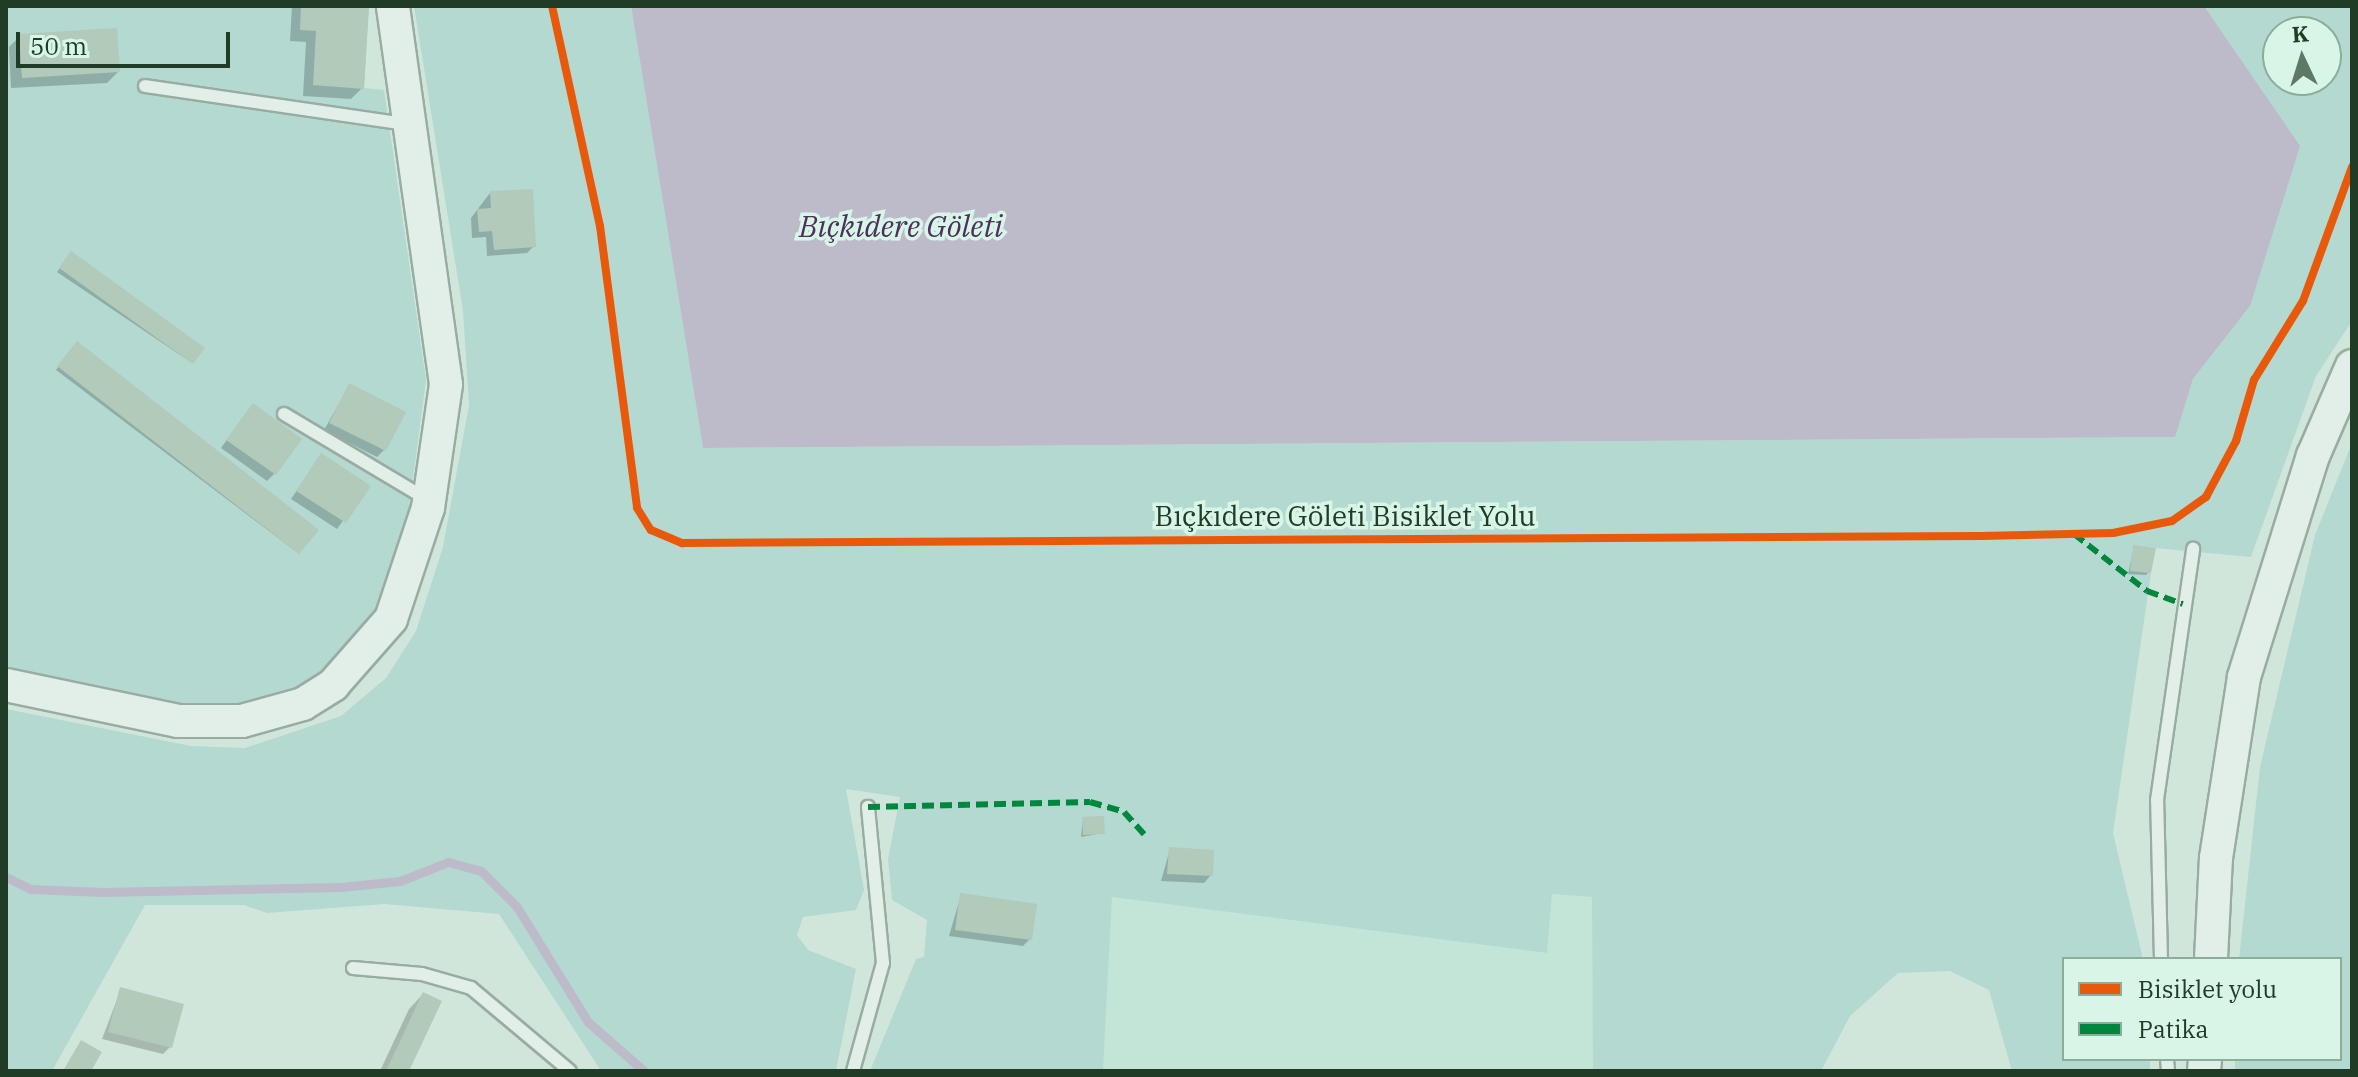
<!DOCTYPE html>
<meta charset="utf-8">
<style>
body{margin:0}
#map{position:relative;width:2358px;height:1077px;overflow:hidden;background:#d1e6db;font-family:"IBM Plex Serif",serif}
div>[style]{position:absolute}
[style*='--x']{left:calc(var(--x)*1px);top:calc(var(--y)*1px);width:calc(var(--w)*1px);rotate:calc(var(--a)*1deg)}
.farmland>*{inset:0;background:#c2e5d7}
.green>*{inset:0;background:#b3d9d1}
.water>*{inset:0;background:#bdbbca}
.shadow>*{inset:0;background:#0003}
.stream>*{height:9px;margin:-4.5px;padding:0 4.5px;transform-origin:4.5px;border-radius:4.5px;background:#bdbbca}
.building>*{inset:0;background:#b1cab9}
.roads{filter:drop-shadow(2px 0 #99aca1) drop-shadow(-2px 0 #99aca1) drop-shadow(0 2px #99aca1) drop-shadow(0 -2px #99aca1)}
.service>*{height:12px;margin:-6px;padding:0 6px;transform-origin:6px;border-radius:6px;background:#e2eee8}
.tertiary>*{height:32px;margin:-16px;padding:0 16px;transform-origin:16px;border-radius:16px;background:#e2eee8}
.quiet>*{height:6px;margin-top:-3px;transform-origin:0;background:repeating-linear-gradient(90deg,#00873e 0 12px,transparent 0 18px)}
.cycleway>*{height:8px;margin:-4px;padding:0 4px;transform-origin:4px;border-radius:4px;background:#e8590c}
span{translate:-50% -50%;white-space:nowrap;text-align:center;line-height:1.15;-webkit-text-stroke:7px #d7f6e7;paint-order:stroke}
.street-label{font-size:28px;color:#203c27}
.water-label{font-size:30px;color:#4f2f5c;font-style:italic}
.frame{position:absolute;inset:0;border:8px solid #203c27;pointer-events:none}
.legend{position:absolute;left:2062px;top:957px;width:280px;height:104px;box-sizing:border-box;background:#d7f6e7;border:2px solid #8eac9a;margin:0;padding:10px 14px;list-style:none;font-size:24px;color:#203c27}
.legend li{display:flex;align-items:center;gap:16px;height:40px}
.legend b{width:40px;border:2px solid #8eac9a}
.north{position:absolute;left:2262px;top:16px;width:80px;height:80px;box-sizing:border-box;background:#d7f6e7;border:2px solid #8eac9a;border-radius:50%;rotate:356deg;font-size:22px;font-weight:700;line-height:32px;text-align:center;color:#203c27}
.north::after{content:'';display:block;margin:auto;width:28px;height:36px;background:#5e7866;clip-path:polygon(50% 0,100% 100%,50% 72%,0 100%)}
.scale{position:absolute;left:16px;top:32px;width:214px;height:36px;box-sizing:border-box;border:4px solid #203c27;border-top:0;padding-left:10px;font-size:24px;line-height:28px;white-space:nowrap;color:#203c27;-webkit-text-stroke:6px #d7f6e7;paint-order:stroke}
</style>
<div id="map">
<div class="farmland">
<i style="clip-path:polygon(1551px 894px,1592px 897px,1593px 1071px,1103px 1071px,1112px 897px,1547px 953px)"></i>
</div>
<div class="green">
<i style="clip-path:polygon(6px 6px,369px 6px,364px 88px,384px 90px,426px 380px,407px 524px,384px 594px,364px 631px,326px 673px,294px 692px,240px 707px,198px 708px,6px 669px)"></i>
<i style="clip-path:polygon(evenodd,414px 6px,631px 6px,703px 448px,2174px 437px,2193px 379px,2250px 306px,2204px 6px,2352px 6px,2352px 321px,2316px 376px,2251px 557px,2133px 546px,2130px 571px,2151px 573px,2113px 833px,2143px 959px,2064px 959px,2064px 1059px,2150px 1059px,2150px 1071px,2012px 1071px,1989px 990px,1950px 971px,1898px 973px,1850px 1016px,1821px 1071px,1593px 1071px,1592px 897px,1552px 894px,1547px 953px,1112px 897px,1103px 1071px,870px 1071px,916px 959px,924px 957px,927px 920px,892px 900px,888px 859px,900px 797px,846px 789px,864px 890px,856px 910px,803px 917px,797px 935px,808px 950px,856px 969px,836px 1071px,601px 1071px,499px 914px,384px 904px,267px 913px,244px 905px,145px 905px,52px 1071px,6px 1071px,6px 709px,191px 746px,245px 748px,341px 716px,386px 678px,416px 631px,443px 547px,469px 405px,463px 311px,414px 6px,2278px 32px,2326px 32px,2326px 80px,2278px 80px,2278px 32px)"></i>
<i style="clip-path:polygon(2352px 443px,2352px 1071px,2235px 1071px,2235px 1059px,2340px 1059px,2340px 959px,2239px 959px,2260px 767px,2315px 535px)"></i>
</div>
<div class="water">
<i style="clip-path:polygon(631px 6px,2204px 6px,2300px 146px,2250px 306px,2193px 379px,2175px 437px,703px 448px)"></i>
</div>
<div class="shadow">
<i style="clip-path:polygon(292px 6px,367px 6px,362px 88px,351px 99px,303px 96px,306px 42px,290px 41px)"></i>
<i style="clip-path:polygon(20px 36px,118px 72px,107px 83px,11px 88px,9px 47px)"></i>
<i style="clip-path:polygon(490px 193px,534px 246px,527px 253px,487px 256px,486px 237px,472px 238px,471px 218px)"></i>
<i style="clip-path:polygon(68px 257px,192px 363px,57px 272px)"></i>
<i style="clip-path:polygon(74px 346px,298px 553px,56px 370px)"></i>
<i style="clip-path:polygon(349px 386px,384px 450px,377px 457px,324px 430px)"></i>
<i style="clip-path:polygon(246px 413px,274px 474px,267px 481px,221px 448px)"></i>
<i style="clip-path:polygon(321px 456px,368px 487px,337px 529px,291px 499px)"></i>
<i style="clip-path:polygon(2134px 547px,2149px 572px,2146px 575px,2128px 574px)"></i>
<i style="clip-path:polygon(1083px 819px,1103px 833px,1081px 837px)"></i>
<i style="clip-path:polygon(1170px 849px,1211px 875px,1204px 883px,1161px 881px)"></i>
<i style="clip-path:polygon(961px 895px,1030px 939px,1023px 946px,949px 936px)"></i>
<i style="clip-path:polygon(121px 989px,170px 1047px,163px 1054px,102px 1039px)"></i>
<i style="clip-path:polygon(423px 994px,407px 1071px,380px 1071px,409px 1009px)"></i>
</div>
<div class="stream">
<i style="--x:6;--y:877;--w:28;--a:26"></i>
<i style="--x:31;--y:889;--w:72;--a:2.4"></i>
<i style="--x:103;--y:892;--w:238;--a:-1.2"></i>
<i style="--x:341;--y:887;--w:59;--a:-5.8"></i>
<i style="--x:400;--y:881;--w:52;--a:-21.6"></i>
<i style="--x:448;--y:862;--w:34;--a:15"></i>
<i style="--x:481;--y:871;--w:51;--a:45"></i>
<i style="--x:517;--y:907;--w:135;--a:58.3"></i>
<i style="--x:588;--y:1022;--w:74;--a:41.2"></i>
</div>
<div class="building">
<i style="clip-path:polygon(301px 6px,369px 6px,364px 89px,313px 85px,316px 31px,300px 30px)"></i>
<i style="clip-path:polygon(117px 28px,120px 72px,22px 78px,19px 34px)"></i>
<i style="clip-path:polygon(533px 189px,536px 247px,494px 250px,492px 231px,479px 232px,477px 209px,491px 208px,490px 191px)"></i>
<i style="clip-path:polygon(71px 251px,205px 348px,193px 364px,59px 268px)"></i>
<i style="clip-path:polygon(77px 341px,319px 530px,299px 554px,57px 366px)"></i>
<i style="clip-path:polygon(349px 383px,406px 412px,386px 451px,329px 423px)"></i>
<i style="clip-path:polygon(253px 403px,302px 439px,276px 475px,226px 440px)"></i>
<i style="clip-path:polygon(321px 453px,371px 486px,346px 523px,296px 491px)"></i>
<i style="clip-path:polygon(2133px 545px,2156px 548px,2151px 573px,2130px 571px)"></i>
<i style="clip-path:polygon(1104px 816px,1105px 834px,1083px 835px,1082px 817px)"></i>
<i style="clip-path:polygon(1169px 847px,1214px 850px,1213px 876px,1167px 874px)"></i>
<i style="clip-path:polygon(960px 893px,1037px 904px,1032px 940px,955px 930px)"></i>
<i style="clip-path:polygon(120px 987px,184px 1004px,172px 1048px,108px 1032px)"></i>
<i style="clip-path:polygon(423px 992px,442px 1001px,409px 1071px,386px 1071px)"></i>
<i style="clip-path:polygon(81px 1040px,102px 1052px,91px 1071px,63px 1071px)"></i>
</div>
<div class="roads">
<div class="service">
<i style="--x:145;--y:86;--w:265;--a:8.3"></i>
<i style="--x:284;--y:414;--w:164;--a:30.8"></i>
<i style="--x:2161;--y:959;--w:159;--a:-91.4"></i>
<i style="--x:2157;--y:800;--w:254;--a:-81.8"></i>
<i style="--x:353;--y:968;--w:69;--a:5"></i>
<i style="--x:422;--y:974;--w:51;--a:15.9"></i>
<i style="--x:471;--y:988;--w:129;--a:40"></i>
<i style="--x:2167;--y:1059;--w:12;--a:85"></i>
<i style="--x:853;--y:1071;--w:112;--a:-74.5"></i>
<i style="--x:883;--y:963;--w:157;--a:-95.5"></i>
</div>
<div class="tertiary">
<i style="--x:6;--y:685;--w:176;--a:11.8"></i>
<i style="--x:178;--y:721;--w:64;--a:0"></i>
<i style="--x:242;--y:721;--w:63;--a:-15.6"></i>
<i style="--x:303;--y:704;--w:36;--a:-32"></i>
<i style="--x:333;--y:685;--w:88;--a:-48.7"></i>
<i style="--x:391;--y:619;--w:117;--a:-71.6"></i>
<i style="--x:428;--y:508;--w:125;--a:-81.7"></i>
<i style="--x:446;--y:384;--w:382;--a:-98"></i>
<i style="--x:2211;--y:959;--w:101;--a:-87.2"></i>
<i style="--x:2216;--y:858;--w:183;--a:-81.2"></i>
<i style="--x:2244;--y:677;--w:232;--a:-72.7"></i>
<i style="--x:2313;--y:456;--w:98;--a:-66.6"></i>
<i style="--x:2204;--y:1071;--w:12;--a:-85"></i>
</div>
</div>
<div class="quiet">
<i style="--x:2074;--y:534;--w:93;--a:38"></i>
<i style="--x:2147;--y:591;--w:38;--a:20"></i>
<i style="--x:868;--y:807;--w:222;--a:-1.3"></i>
<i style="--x:1090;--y:802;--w:35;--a:16"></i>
<i style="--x:1124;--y:812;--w:30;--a:48"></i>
</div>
<div class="cycleway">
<i style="--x:552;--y:6;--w:225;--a:77.7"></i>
<i style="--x:600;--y:226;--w:284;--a:82.5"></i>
<i style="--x:637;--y:508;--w:26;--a:58"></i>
<i style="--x:651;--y:530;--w:34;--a:23"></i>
<i style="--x:682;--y:543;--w:1299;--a:-0.31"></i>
<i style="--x:1981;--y:536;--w:132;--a:-1.3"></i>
<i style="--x:2113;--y:533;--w:60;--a:-11.5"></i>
<i style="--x:2172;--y:521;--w:42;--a:-35.2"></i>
<i style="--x:2206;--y:497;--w:64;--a:-61.8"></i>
<i style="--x:2236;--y:441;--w:64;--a:-73.6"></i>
<i style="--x:2254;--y:380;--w:93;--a:-58.2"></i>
<i style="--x:2303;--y:301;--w:143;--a:-69.9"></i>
</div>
<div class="street-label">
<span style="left:1345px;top:516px">Bıçkıdere Göleti Bisiklet Yolu</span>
</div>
<div class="water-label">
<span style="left:901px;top:226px">Bıçkıdere Göleti</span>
</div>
<div class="frame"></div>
<ul class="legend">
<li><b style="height:10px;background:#e8590c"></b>Bisiklet yolu</li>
<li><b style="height:10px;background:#00873e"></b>Patika</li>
</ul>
<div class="north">K</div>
<div class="scale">50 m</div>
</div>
